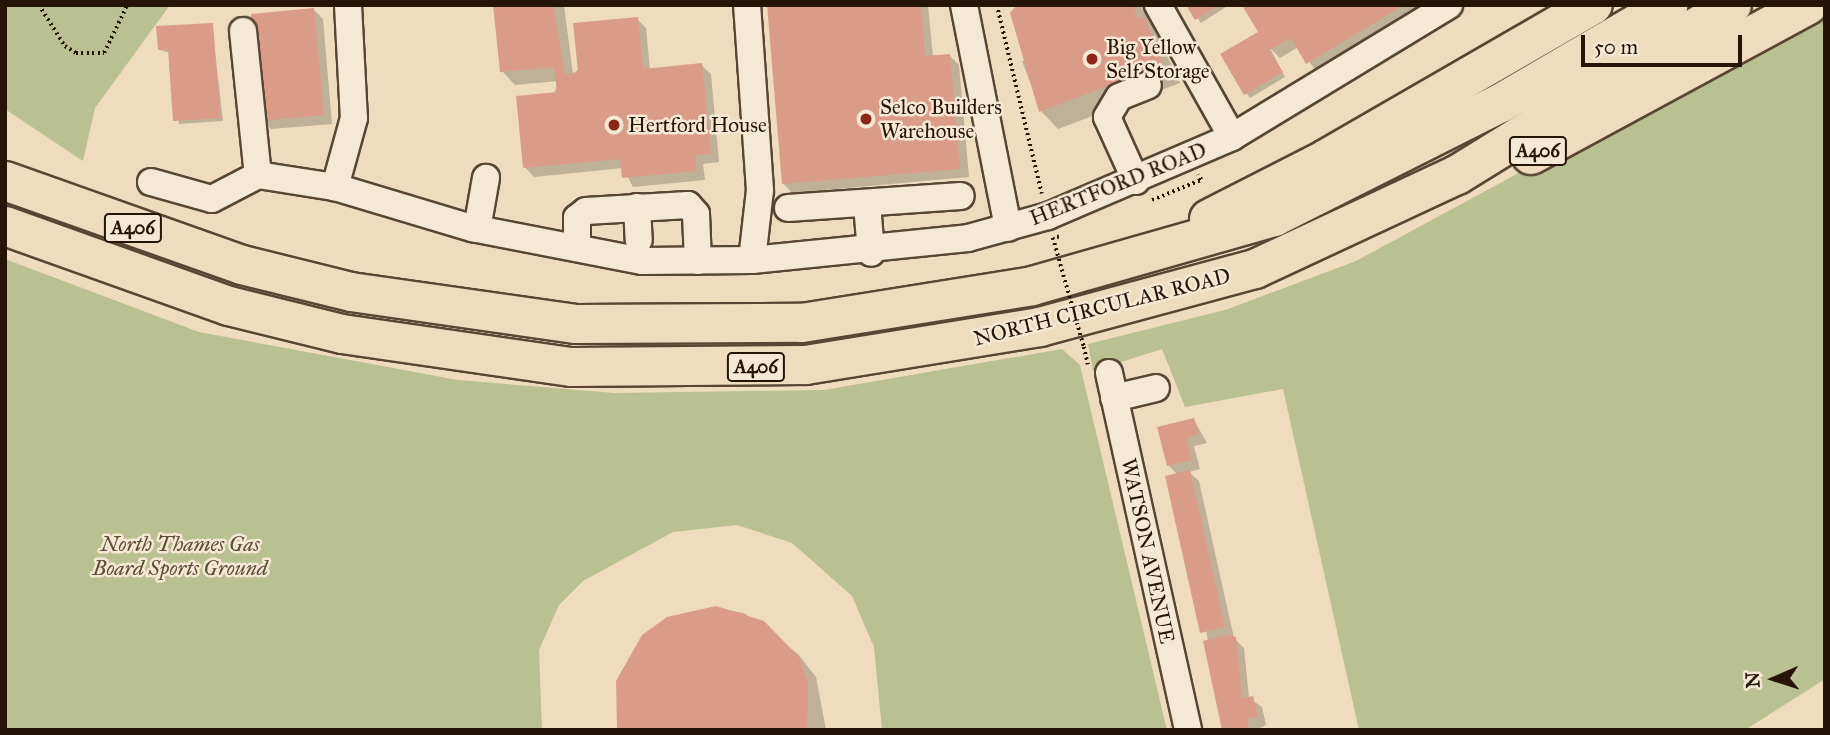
<!DOCTYPE html>
<style>
body{margin:0}
#map{position:relative;width:1830px;height:735px;overflow:hidden;background:#efdcbe;font-family:"IM FELL Great Primer",serif}
div>[style]{position:absolute}
[style*='--x']{left:calc(var(--x)*1px);top:calc(var(--y)*1px);width:calc(var(--w)*1px);rotate:calc(var(--a)*1deg)}
.green>*{inset:0;background:#b9c091}
.shadow>*{inset:0;background:#0003}
.building>*{inset:0;background:#da9c88}
.path>*{height:3.5px;margin-top:-1.75px;transform-origin:0;background:repeating-linear-gradient(90deg,#261406 0 2px,transparent 0 5.5px)}
.roads{filter:drop-shadow(2px 0 #584634) drop-shadow(-2px 0 #584634) drop-shadow(0 2px #584634) drop-shadow(0 -2px #584634)}
.minor>*{height:26px;margin:-13px;padding:0 13px;transform-origin:13px;border-radius:13px;background:#f5e8d5}
.highway>*{height:38px;margin:-19px;padding:0 19px;transform-origin:19px;border-radius:19px;background:#efdcbe}
.path-bridge>*{height:3.5px;margin-top:-1.75px;transform-origin:0;background:repeating-linear-gradient(90deg,#261406 0 2px,transparent 0 5.5px)}
.dots>*{width:19px;height:19px;translate:-50% -50%;box-sizing:border-box;border:4px solid #f5e8d5;border-radius:50%}
span{translate:-50% -50%;white-space:nowrap;text-align:center;line-height:1.15;-webkit-text-stroke:5px #f5e8d5;paint-order:stroke}
.shield-label span{padding:2px 5px;background:#f5e8d5;border:2px solid;border-radius:5px;-webkit-text-stroke-width:0}
.shield-label{font-size:19px;color:#261406;font-weight:700}
.poi-label{font-size:21px;color:#261406}
.left{translate:0 -50%;text-align:left}
.street-label{font-size:21px;color:#261406}
.park-label{font-size:21px;color:#595037;font-style:italic}
.frame{position:absolute;inset:0;border:7px solid #261406;pointer-events:none}
.north{position:absolute;left:1739px;top:644px;width:70px;height:70px;-webkit-text-stroke:5px #f5e8d5;paint-order:stroke;rotate:267deg;font-size:19px;font-weight:700;line-height:28px;text-align:center;color:#261406}
.north::after{content:'';display:block;margin:auto;width:24px;height:32px;background:#261406;clip-path:polygon(50% 0,100% 100%,50% 72%,0 100%)}
.scale{position:absolute;left:1581px;top:35px;width:161px;height:32px;box-sizing:border-box;border:4px solid #261406;border-top:0;padding-left:9px;font-size:21px;line-height:24px;white-space:nowrap;color:#261406;-webkit-text-stroke:5px #f5e8d5;paint-order:stroke}
</style>
<div id="map">
<div class="green">
<i style="clip-path:polygon(5px 5px,170px 5px,95px 108px,83px 161px,5px 109px)"></i>
<i style="clip-path:polygon(1825px 7px,1825px 679px,1745px 730px,1359px 730px,1283px 389px,1185px 407px,1162px 349px,1093px 371px,1088px 344px,1225px 310px,1356px 261px)"></i>
<i style="clip-path:polygon(5px 259px,199px 332px,458px 380px,615px 393px,824px 390px,1062px 349px,1080px 365px,1167px 730px,882px 730px,874px 647px,852px 596px,792px 543px,737px 525px,673px 532px,583px 581px,559px 605px,539px 650px,542px 730px,5px 730px)"></i>
</div>
<div class="shadow">
<i style="clip-path:polygon(495px 5px,564px 5px,573px 74px,637px 19px,646px 28px,650px 70px,701px 65px,711px 74px,719px 162px,703px 164px,705px 180px,633px 187px,623px 168px,534px 177px,525px 167px,559px 81px,515px 85px,502px 71px)"></i>
<i style="clip-path:polygon(768px 5px,928px 5px,933px 57px,950px 56px,959px 65px,969px 177px,792px 193px,783px 183px)"></i>
<i style="clip-path:polygon(1019px 5px,1143px 5px,1180px 83px,1058px 129px,1041px 111px,1022px 61px,1029px 59px)"></i>
<i style="clip-path:polygon(1188px 5px,1229px 5px,1201px 23px)"></i>
<i style="clip-path:polygon(1244px 5px,1428px 5px,1317px 72px,1298px 47px,1280px 58px,1270px 48px,1285px 77px,1250px 98px,1223px 55px,1260px 32px)"></i>
<i style="clip-path:polygon(314px 10px,323px 19px,332px 124px,271px 129px,262px 120px)"></i>
<i style="clip-path:polygon(212px 25px,223px 121px,179px 124px,170px 53px,160px 50px)"></i>
<i style="clip-path:polygon(1194px 420px,1207px 443px,1194px 446px,1200px 469px,1189px 472px,1199px 481px,1234px 638px,1244px 648px,1249px 698px,1262px 707px,1266px 725px,1256px 730px,1224px 730px,1178px 475px,1168px 465px)"></i>
<i style="clip-path:polygon(716px 608px,744px 613px,798px 654px,816px 677px,826px 730px,620px 730px,618px 682px)"></i>
</div>
<div class="building">
<i style="clip-path:polygon(493px 5px,553px 5px,565px 74px,578px 72px,573px 23px,638px 17px,643px 69px,702px 63px,711px 154px,695px 155px,696px 171px,622px 178px,620px 159px,523px 168px,516px 96px,557px 92px,554px 67px,500px 72px)"></i>
<i style="clip-path:polygon(767px 5px,921px 5px,925px 56px,950px 54px,960px 169px,782px 184px)"></i>
<i style="clip-path:polygon(1017px 5px,1133px 5px,1138px 19px,1145px 17px,1163px 65px,1039px 112px,1010px 13px)"></i>
<i style="clip-path:polygon(1186px 5px,1219px 5px,1195px 20px)"></i>
<i style="clip-path:polygon(1242px 5px,1404px 5px,1306px 64px,1291px 38px,1269px 50px,1283px 72px,1244px 95px,1220px 54px,1258px 32px)"></i>
<i style="clip-path:polygon(314px 8px,324px 115px,260px 121px,251px 14px)"></i>
<i style="clip-path:polygon(213px 23px,220px 118px,173px 121px,168px 50px,158px 50px,156px 26px)"></i>
<i style="clip-path:polygon(1194px 418px,1199px 434px,1186px 438px,1192px 460px,1167px 466px,1157px 427px)"></i>
<i style="clip-path:polygon(1190px 470px,1225px 627px,1200px 633px,1165px 476px)"></i>
<i style="clip-path:polygon(716px 606px,764px 621px,799px 657px,808px 682px,807px 730px,617px 730px,616px 681px,642px 635px,667px 617px)"></i>
<i style="clip-path:polygon(1227px 635px,1236px 637px,1242px 698px,1253px 696px,1258px 716px,1247px 719px,1249px 730px,1222px 730px,1203px 641px)"></i>
</div>
<div class="path">
<i style="--x:39;--y:5;--w:49;--a:57.6"></i>
<i style="--x:65;--y:46;--w:13;--a:32"></i>
<i style="--x:76;--y:53;--w:28;--a:0"></i>
<i style="--x:104;--y:53;--w:53;--a:-64.4"></i>
<i style="--x:997;--y:5;--w:194;--a:76.6"></i>
<i style="--x:1152;--y:200;--w:53;--a:-22.2"></i>
<i style="--x:1201;--y:180;--w:6;--a:-121"></i>
<i style="--x:1084;--y:347;--w:18;--a:77"></i>
</div>
<div class="roads">
<div class="minor">
<i style="--x:348;--y:5;--w:113;--a:87"></i>
<i style="--x:354;--y:118;--w:72;--a:105.4"></i>
<i style="--x:335;--y:187;--w:143;--a:16.7"></i>
<i style="--x:472;--y:228;--w:173;--a:11"></i>
<i style="--x:642;--y:261;--w:110;--a:-0.5"></i>
<i style="--x:752;--y:260;--w:70;--a:-83.5"></i>
<i style="--x:760;--y:190;--w:185;--a:-94"></i>
<i style="--x:964;--y:5;--w:227;--a:78.8"></i>
<i style="--x:1158;--y:5;--w:151;--a:60.7"></i>
<i style="--x:243;--y:31;--w:145;--a:84.1"></i>
<i style="--x:1136;--y:181;--w:70;--a:-114.4"></i>
<i style="--x:1107;--y:117;--w:23;--a:-59"></i>
<i style="--x:1119;--y:97;--w:31;--a:-22"></i>
<i style="--x:151;--y:182;--w:63;--a:15.6"></i>
<i style="--x:212;--y:199;--w:52;--a:-27.6"></i>
<i style="--x:258;--y:175;--w:78;--a:8.9"></i>
<i style="--x:867;--y:204;--w:49;--a:85.3"></i>
<i style="--x:637;--y:207;--w:33;--a:87"></i>
<i style="--x:788;--y:208;--w:173;--a:-4"></i>
<i style="--x:477;--y:229;--w:52;--a:-80"></i>
<i style="--x:577;--y:248;--w:30;--a:-90"></i>
<i style="--x:577;--y:218;--w:11;--a:-38"></i>
<i style="--x:586;--y:211;--w:102;--a:-3.4"></i>
<i style="--x:688;--y:205;--w:12;--a:48"></i>
<i style="--x:696;--y:214;--w:47;--a:87.6"></i>
<i style="--x:752;--y:260;--w:217;--a:-5.8"></i>
<i style="--x:968;--y:238;--w:83;--a:-15.4"></i>
<i style="--x:1048;--y:216;--w:200;--a:-23.2"></i>
<i style="--x:1232;--y:137;--w:254;--a:-31.3"></i>
<i style="--x:1109;--y:373;--w:366;--a:77.5"></i>
<i style="--x:1114;--y:398;--w:43;--a:-13.4"></i>
</div>
<div class="highway">
<i style="--x:1531;--y:155;--w:315;--a:-28.4"></i>
<i style="--x:5;--y:181;--w:251;--a:19.5"></i>
<i style="--x:242;--y:265;--w:112;--a:13.9"></i>
<i style="--x:351;--y:292;--w:226;--a:8.1"></i>
<i style="--x:575;--y:324;--w:227;--a:-0.3"></i>
<i style="--x:802;--y:323;--w:233;--a:-9.1"></i>
<i style="--x:1032;--y:286;--w:252;--a:-15.9"></i>
<i style="--x:1274;--y:217;--w:254;--a:-26.7"></i>
<i style="--x:1501;--y:103;--w:194;--a:-30.3"></i>
<i style="--x:1209;--y:219;--w:131;--a:-27.1"></i>
<i style="--x:1326;--y:159;--w:308;--a:-30"></i>
<i style="--x:5;--y:226;--w:238;--a:19.7"></i>
<i style="--x:229;--y:306;--w:116;--a:13.9"></i>
<i style="--x:342;--y:334;--w:231;--a:8.2"></i>
<i style="--x:571;--y:367;--w:235;--a:-0.5"></i>
<i style="--x:806;--y:365;--w:237;--a:-9.2"></i>
<i style="--x:1040;--y:327;--w:223;--a:-15.1"></i>
<i style="--x:1255;--y:269;--w:223;--a:-25"></i>
<i style="--x:1457;--y:175;--w:323;--a:-31.7"></i>
</div>
</div>
<div class="path-bridge">
<i style="--x:1059;--y:237;--w:6;--a:171"></i>
<i style="--x:1053;--y:238;--w:113;--a:74.1"></i>
</div>
<div class="dots">
<i style="left:1092px;top:59px;background:#8f2418"></i>
<i style="left:866px;top:119px;background:#8f2418"></i>
<i style="left:614px;top:125px;background:#8f2418"></i>
</div>
<div class="shield-label">
<span style="left:1538px;top:151px">A406</span>
<span style="left:133px;top:228px">A406</span>
<span style="left:756px;top:367px">A406</span>
</div>
<div class="poi-label">
<span class="left" style="left:1106px;top:59px">Big Yellow<br>Self Storage</span>
<span class="left" style="left:880px;top:119px">Selco Builders<br>Warehouse</span>
<span class="left" style="left:628px;top:125px">Hertford House</span>
</div>
<div class="street-label">
<span style="left:1118px;top:184px;rotate:-22deg">HERTFORD ROAD</span>
<span style="left:1102px;top:307px;rotate:-14deg">NORTH CIRCULAR ROAD</span>
<span style="left:1148px;top:551px;rotate:78deg">WATSON AVENUE</span>
</div>
<div class="park-label">
<span style="left:180px;top:556px">North Thames Gas<br>Board Sports Ground</span>
</div>
<div class="frame"></div>
<div class="north">N</div>
<div class="scale">50 m</div>
</div>
